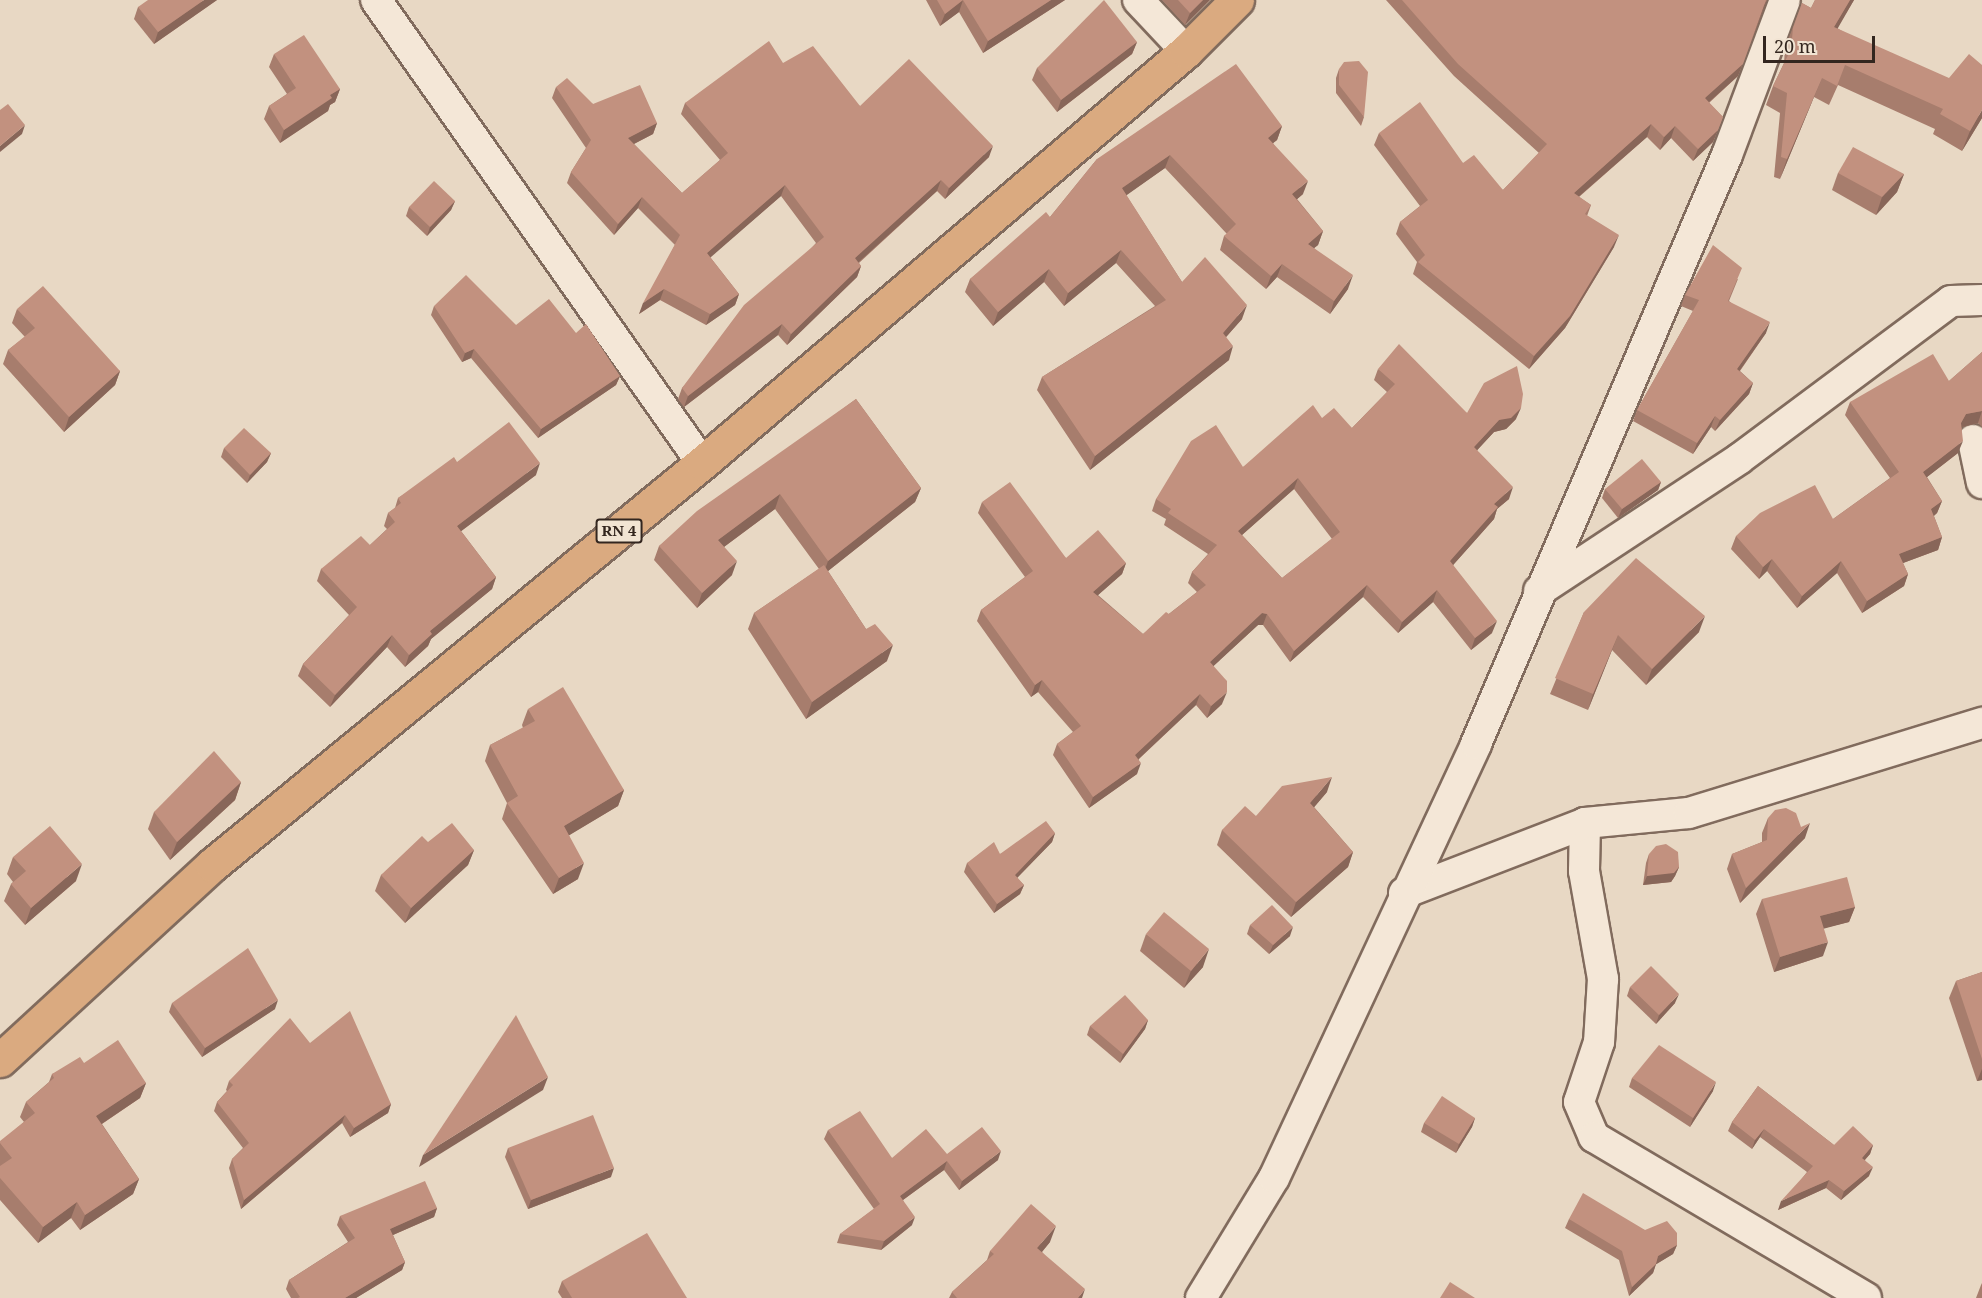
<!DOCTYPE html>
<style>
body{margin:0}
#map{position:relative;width:1982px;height:1298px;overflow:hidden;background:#e8d8c4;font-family:"Noto Serif",serif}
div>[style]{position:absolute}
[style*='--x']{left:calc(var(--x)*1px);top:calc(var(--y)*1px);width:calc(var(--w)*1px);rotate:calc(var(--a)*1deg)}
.roads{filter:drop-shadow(2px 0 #816b5d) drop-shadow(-2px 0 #816b5d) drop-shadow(0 2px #816b5d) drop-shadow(0 -2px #816b5d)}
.minor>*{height:30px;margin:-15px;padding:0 15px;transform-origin:15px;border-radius:15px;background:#f4e7d7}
.trunk>*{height:33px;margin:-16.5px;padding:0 16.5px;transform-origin:16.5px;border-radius:16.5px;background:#daaa80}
.wall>*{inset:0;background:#a77d6d}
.shaded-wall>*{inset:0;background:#886659}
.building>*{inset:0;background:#c2917f}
span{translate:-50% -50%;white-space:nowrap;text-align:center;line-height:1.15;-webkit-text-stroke:4.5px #f1e4d3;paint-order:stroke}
.shield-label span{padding:2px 4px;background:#f1e4d3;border:2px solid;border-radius:4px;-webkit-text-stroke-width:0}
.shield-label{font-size:15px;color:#33261f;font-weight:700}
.scale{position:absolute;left:1763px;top:36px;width:112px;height:27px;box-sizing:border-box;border:3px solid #33261f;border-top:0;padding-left:8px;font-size:18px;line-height:21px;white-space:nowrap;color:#33261f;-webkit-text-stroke:4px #f1e4d3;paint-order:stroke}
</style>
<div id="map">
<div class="roads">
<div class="minor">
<i style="--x:376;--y:0;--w:566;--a:54.85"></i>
<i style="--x:1138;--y:0;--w:70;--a:46.7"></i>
<i style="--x:1973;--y:440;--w:44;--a:78.2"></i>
<i style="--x:1539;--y:591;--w:240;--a:-33.4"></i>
<i style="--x:1739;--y:459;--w:264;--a:-36.7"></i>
<i style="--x:1951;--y:301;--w:31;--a:-2"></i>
<i style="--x:1585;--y:823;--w:48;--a:91.2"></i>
<i style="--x:1584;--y:871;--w:110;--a:80"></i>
<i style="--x:1603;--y:979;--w:63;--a:93.6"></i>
<i style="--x:1599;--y:1042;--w:63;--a:108.4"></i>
<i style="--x:1579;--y:1102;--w:38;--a:67"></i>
<i style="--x:1594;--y:1137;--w:316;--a:30.6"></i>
<i style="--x:1404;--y:893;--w:194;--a:-21.1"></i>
<i style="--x:1585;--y:823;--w:104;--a:-5.5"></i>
<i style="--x:1689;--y:813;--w:307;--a:-17.1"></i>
<i style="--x:1201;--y:1298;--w:140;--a:-58.7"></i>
<i style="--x:1274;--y:1178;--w:479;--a:-65"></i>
<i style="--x:1476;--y:744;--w:640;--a:-66.92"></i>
<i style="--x:1727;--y:155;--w:165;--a:-69.5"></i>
</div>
<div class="trunk">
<i style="--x:0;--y:1060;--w:288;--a:-42.6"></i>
<i style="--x:212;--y:865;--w:634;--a:-39.37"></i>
<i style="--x:702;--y:463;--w:636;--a:-40.41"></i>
<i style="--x:1186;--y:51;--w:72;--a:-45"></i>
</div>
</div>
<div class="wall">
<i style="clip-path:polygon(217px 0,154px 44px,134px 19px,138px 7px)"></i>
<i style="clip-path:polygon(926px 0,1065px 0,983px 53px,959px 12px,940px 26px)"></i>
<i style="clip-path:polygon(1162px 0,1210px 0,1185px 25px)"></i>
<i style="clip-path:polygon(1386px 0,1767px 0,1738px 76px,1709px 103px,1723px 117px,1713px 142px,1693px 161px,1671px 138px,1660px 150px,1647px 137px,1579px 197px,1591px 205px,1587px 216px,1614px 247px,1565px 328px,1529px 369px,1413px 274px,1417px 262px,1396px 234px,1400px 222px,1420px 206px,1374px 145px,1379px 133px,1463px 163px,1503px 190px,1539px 153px,1454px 76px)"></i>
<i style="clip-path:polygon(1815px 0,1854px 0,1837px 28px,1982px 118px,1962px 151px,1933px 134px,1935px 129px,1838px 85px,1829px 105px,1814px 97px,1780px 179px,1774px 177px,1780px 113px,1766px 105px,1773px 86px,1784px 63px,1785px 48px,1802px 3px,1811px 8px)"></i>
<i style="clip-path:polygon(1137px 42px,1132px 54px,1057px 112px,1032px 80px,1037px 68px)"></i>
<i style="clip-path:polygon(274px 54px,340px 89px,335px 102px,330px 105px,328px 111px,280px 143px,264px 119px,269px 106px,287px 94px,269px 67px)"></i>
<i style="clip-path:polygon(783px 63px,860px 106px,989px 157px,945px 199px,937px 191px,859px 263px,861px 266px,857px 277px,787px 345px,778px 335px,684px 407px,678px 399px,682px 388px,816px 243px,781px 196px,710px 257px,739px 294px,735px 305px,706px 325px,660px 300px,639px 314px,675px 245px,638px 208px,614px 235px,567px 183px,571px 172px,586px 148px,552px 98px,556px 87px,593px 104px,657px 123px,653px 134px,634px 144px,682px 193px,720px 160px,681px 114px,685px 103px)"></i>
<i style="clip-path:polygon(1339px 69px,1364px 117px,1361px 126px,1336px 93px,1336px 78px)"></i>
<i style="clip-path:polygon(1282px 126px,1277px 140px,1273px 143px,1303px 194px,1297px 199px,1323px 231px,1318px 245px,1314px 248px,1348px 289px,1330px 314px,1277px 277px,1266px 289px,1220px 250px,1224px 236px,1227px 234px,1165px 168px,1126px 195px,1182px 282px,1242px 319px,1226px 337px,1229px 360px,1090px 470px,1037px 390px,1042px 377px,1155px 306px,1116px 263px,1064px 306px,1044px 282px,993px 326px,965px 292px,970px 279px,1050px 217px,1097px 159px)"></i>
<i style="clip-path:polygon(1838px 173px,1904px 174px,1897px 192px,1876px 215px,1832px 190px)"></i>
<i style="clip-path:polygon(455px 201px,451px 210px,427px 236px,406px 216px,409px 207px)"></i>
<i style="clip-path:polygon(1738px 279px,1729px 301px,1766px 333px,1740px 371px,1753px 383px,1749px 394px,1715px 431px,1711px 427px,1693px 454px,1633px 421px,1637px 410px,1693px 311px,1681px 306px,1685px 295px)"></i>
<i style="clip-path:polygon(434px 306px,516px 325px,576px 333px,620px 376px,616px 385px,538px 438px,471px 358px,462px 362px,431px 315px)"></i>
<i style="clip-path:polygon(17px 309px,120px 371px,115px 385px,64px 432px,3px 364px,8px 350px,25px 337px,12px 323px)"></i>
<i style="clip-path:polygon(1982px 352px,1982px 427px,1978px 423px,1962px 427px,1958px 453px,1927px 477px,1942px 501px,1937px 513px,1934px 516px,1942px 537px,1938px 550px,1903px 563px,1908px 574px,1904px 586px,1862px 613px,1837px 573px,1797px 608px,1767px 571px,1759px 579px,1731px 549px,1736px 536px,1833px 519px,1890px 478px,1845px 415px,1850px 402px,1949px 381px)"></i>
<i style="clip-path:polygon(evenodd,1378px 369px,1467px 413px,1516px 419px,1506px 429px,1494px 432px,1477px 450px,1509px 499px,1497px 509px,1494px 519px,1453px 565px,1492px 633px,1471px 650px,1433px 602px,1398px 633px,1363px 597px,1290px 662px,1263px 625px,1258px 625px,1213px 666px,1222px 704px,1207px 718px,1196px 705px,1139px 759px,1137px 774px,1089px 808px,1053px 755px,1057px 744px,1073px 732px,1038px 692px,1031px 697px,977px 621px,981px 610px,1025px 577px,978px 513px,982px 502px,1066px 558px,1126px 563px,1122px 574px,1098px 595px,1143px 634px,1197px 592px,1188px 583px,1192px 572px,1208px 554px,1164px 525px,1166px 519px,1152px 511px,1156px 499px,1243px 467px,1322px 418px,1352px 428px,1387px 392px,1374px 380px,1378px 369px,1294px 489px,1332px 539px,1282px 578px,1242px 535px,1294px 489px)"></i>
<i style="clip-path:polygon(856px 399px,921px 488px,915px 502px,828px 571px,887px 661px,806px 719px,748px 629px,754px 613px,819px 569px,775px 509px,724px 547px,732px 575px,697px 608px,654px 560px,659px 546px)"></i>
<i style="clip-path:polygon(224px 448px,271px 453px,267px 462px,247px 483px,221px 457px)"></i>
<i style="clip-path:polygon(457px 462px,536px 475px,461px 531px,496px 577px,492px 589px,431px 639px,428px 646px,405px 667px,387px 647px,330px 707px,298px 676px,303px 664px,349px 615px,317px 581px,321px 569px,370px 545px,387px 529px,384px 526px,388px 513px,395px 508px,398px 498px)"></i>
<i style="clip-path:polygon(1661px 482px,1658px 490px,1618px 518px,1602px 498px,1605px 489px)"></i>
<i style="clip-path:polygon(1584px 612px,1699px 632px,1646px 685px,1612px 650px,1588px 710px,1550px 694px)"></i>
<i style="clip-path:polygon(528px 709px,624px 790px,618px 806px,569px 835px,578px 879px,553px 894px,502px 819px,507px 803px,485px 761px,490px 745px,523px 728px,522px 725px)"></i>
<i style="clip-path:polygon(241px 782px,235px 800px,170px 860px,148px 829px,154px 812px)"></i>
<i style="clip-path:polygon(1327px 792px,1314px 807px,1353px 852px,1348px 867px,1291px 917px,1217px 845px,1222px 830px,1256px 816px)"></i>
<i style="clip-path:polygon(1768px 818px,1805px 838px,1740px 903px,1727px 869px,1732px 854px,1762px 842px,1762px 833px)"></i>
<i style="clip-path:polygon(1055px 833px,1052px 842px,1017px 878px,1024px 885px,1020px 894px,994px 913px,964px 872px,967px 863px,1000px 854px)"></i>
<i style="clip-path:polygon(428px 842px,474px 850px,468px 865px,405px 923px,375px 891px,381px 875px)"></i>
<i style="clip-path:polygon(1649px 854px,1679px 867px,1675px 876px,1671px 882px,1643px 885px,1646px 863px)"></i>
<i style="clip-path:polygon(13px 857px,76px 881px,25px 925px,4px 901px,11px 884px,13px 882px,7px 874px)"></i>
<i style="clip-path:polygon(1762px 899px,1855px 907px,1849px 922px,1824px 928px,1823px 956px,1774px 972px,1756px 914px)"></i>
<i style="clip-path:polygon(1250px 925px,1290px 936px,1269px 954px,1247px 934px)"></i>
<i style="clip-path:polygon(1146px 934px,1203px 967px,1184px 988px,1140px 951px)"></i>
<i style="clip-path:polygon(1982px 972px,1982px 1080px,1977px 1081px,1949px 998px,1956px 981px)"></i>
<i style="clip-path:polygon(1630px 987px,1675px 1003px,1656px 1024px,1627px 996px)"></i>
<i style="clip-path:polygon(172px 1003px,275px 1009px,202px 1057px,169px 1012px)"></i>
<i style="clip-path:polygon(1148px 1020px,1145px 1029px,1120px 1063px,1087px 1035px,1090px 1026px)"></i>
<i style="clip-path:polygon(310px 1043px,391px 1104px,388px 1113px,350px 1137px,342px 1123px,241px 1209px,229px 1168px,232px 1159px,243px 1148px,214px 1111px,217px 1102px,227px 1091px,226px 1090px,229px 1081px)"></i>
<i style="clip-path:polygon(84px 1063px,146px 1083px,140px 1098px,102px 1124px,139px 1179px,133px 1194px,80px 1230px,71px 1218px,38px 1243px,0 1200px,0 1143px,24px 1122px,20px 1117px,26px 1102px,49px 1082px,52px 1074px)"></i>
<i style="clip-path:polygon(1632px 1078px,1713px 1091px,1690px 1127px,1629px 1087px)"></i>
<i style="clip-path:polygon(1758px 1086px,1834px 1145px,1873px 1145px,1870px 1154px,1865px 1160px,1869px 1176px,1841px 1200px,1826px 1188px,1778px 1210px,1807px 1172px,1760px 1137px,1752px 1149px,1728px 1131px,1732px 1122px)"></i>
<i style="clip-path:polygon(1475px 1118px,1472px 1127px,1456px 1153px,1421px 1132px,1424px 1123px)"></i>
<i style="clip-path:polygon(828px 1130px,892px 1158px,947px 1154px,998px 1160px,959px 1190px,944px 1170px,903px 1200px,912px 1225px,881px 1250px,837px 1243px,840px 1234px,874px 1209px,824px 1139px)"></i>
<i style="clip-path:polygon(508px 1148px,611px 1177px,528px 1209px,505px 1157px)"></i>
<i style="clip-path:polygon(437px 1208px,434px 1217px,393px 1235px,405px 1262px,402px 1270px,356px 1298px,291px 1298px,286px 1289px,289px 1280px,348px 1242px,337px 1225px,340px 1216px)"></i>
<i style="clip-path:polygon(1569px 1219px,1645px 1230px,1677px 1245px,1673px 1254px,1656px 1264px,1653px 1273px,1629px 1296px,1619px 1260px,1565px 1228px)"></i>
<i style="clip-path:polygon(1050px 1242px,1042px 1252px,1082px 1298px,949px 1298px,952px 1292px,987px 1260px,990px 1251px)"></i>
<i style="clip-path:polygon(562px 1281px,687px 1298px,562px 1298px,558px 1292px)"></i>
<i style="clip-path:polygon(1982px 1283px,1982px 1298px,1976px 1298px,1981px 1285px)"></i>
</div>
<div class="shaded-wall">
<i style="clip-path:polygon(204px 0,217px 0,154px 44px,158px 32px)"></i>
<i style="clip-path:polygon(963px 0,959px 12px,940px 26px,945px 14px)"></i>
<i style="clip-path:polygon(1051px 0,1065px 0,983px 53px,988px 41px)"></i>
<i style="clip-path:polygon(1203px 0,1210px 0,1185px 25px,1190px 13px)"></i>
<i style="clip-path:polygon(1767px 0,1738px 76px,1700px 110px,1705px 98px)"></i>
<i style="clip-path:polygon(1850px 0,1854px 0,1827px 47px,1834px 27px)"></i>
<i style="clip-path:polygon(1137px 42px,1132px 54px,1057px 112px,1061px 100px)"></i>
<i style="clip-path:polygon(1822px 78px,1814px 97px,1780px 179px,1787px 159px)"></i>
<i style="clip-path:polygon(340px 89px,335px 102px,330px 105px,328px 111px,280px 143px,284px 130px,330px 95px)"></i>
<i style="clip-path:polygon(1982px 110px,1982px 118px,1962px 151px,1970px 131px)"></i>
<i style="clip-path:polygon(657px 123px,653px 134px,624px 149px,628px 138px)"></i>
<i style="clip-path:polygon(1651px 124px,1647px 137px,1569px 205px,1574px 193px)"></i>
<i style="clip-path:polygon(25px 125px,22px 134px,0 152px,0 146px)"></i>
<i style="clip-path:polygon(1282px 126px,1277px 140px,1263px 151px,1268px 138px)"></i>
<i style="clip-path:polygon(1675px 126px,1671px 138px,1660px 150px,1664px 137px)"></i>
<i style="clip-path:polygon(1718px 130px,1713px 142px,1693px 161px,1698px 149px)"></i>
<i style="clip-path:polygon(993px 146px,989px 157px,945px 199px,949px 188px)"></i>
<i style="clip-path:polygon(1170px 155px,1165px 168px,1117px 202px,1122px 188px)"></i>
<i style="clip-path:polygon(1904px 174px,1897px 192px,1876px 215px,1882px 197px)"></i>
<i style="clip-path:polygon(941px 180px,937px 191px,851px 269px,855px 258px)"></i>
<i style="clip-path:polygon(1308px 181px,1303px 194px,1288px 207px,1292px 194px)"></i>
<i style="clip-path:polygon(785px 185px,781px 196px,703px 264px,707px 253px)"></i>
<i style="clip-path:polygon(642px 197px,638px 208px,614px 235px,618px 224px)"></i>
<i style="clip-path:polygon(455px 201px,451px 210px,427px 236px,430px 227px)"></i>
<i style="clip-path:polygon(1323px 231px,1318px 245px,1303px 257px,1308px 244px)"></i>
<i style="clip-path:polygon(1619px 235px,1614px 247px,1565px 328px,1529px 369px,1534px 356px)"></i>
<i style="clip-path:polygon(1121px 250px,1116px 263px,1064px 306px,1068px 293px)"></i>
<i style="clip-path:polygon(1282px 264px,1277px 277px,1266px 289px,1271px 276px)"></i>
<i style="clip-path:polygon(861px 266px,857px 277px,787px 345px,791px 334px)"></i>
<i style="clip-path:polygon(1049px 269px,1044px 282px,993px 326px,998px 312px)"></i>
<i style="clip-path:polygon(1353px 275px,1348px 289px,1330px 314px,1334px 301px)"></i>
<i style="clip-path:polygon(664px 289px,660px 300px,639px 314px,643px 303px)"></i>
<i style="clip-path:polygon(739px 294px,735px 305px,706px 325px,710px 314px)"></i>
<i style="clip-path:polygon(1247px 305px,1242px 319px,1218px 346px,1223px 333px)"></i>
<i style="clip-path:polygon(1770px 322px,1766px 333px,1733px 380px,1737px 369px)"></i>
<i style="clip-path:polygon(782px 324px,778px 335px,684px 407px,688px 396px)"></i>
<i style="clip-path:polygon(1233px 346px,1229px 360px,1090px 470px,1095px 456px)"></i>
<i style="clip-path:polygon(474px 349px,471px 358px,462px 362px,465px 353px)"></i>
<i style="clip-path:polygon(120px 371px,115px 385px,64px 432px,69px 417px)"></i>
<i style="clip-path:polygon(620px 376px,616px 385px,538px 438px,541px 429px)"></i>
<i style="clip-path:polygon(1753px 383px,1749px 394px,1715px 431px,1720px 420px)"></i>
<i style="clip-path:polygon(1521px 408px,1516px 419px,1506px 429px,1494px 432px,1470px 458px,1474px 447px,1499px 420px)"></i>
<i style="clip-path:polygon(1982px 411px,1978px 423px,1962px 427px,1956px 435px,1961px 423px,1966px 414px)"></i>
<i style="clip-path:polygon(1715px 416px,1711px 427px,1693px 454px,1697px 443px)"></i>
<i style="clip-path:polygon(1963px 441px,1958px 453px,1918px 484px,1923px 472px)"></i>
<i style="clip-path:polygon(271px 453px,267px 462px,247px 483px,250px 475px)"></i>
<i style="clip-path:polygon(540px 463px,536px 475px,452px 538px,457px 526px)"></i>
<i style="clip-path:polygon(1298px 478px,1294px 489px,1234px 542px,1238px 531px)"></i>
<i style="clip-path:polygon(1661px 482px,1658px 490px,1618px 518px,1622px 509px)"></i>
<i style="clip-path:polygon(1513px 487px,1509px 499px,1497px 509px,1494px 519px,1446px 573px,1450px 561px,1494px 504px)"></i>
<i style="clip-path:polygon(921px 488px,915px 502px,823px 575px,828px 561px)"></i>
<i style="clip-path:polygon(780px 494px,775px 509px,713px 555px,718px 540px)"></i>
<i style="clip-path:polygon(1942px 501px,1937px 513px,1927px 521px,1931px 509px)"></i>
<i style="clip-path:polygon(1942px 537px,1938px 550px,1895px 566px,1899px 554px)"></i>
<i style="clip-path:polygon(1772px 559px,1767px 571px,1759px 579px,1763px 567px)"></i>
<i style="clip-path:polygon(737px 561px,732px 575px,697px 608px,702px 593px)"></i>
<i style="clip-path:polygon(1841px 561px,1837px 573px,1797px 608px,1802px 596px)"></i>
<i style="clip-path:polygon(1126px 563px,1122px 574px,1089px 603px,1093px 592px)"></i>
<i style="clip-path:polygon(1908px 574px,1904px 586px,1862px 613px,1867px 601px)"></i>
<i style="clip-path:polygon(496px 577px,492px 589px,431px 639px,428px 646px,405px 667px,409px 655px,430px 631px)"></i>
<i style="clip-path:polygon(1367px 585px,1363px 597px,1290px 662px,1294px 651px)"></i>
<i style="clip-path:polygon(1437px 590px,1433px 602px,1398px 633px,1402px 622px)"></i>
<i style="clip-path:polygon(1262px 613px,1267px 614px,1263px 625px,1258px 625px,1206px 673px,1210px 662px)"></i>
<i style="clip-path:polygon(1705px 616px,1699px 632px,1646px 685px,1652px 669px)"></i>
<i style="clip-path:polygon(1497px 621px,1492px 633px,1471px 650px,1475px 638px)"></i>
<i style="clip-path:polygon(392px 635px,387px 647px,330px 707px,335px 695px)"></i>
<i style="clip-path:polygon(1618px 635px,1588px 710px,1593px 694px)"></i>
<i style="clip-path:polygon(893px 645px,887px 661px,806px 719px,812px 702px)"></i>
<i style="clip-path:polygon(1042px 680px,1038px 692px,1031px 697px,1035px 685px)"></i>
<i style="clip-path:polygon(1227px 692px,1222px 704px,1207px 718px,1211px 706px)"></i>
<i style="clip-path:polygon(1200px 694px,1196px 705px,1131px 766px,1135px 755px)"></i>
<i style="clip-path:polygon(1141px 763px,1137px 774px,1089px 808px,1093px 797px)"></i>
<i style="clip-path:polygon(1332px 777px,1327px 792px,1305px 818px,1310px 803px)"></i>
<i style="clip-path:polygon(241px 782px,235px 800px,170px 860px,177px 842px)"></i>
<i style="clip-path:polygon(624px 790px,618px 806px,558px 842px,564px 826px)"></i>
<i style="clip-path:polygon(1810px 823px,1805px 838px,1740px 903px,1746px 888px)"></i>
<i style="clip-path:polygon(1055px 833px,1052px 842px,1011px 884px,1015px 875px)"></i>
<i style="clip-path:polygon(474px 850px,468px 865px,405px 923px,411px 908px)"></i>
<i style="clip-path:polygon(1353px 852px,1348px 867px,1291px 917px,1296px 902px)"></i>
<i style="clip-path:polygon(584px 863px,578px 879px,553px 894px,559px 878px)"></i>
<i style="clip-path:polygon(82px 864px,76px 881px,25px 925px,31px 908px)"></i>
<i style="clip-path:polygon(1679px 867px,1675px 876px,1671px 882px,1643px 885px,1647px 876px)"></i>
<i style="clip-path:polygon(1024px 885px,1020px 894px,994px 913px,997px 904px)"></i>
<i style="clip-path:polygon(1855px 907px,1849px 922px,1815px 931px,1820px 916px)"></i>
<i style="clip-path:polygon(1293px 927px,1290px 936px,1269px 954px,1273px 945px)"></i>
<i style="clip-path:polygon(1828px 942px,1823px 956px,1774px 972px,1780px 957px)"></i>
<i style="clip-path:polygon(1209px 949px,1203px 967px,1184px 988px,1191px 971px)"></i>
<i style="clip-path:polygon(1679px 994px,1675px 1003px,1656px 1024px,1659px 1015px)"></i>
<i style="clip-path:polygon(278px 1000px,275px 1009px,202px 1057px,205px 1048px)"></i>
<i style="clip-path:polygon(1148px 1020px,1145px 1029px,1120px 1063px,1123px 1054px)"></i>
<i style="clip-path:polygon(1982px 1069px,1982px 1080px,1977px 1081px)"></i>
<i style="clip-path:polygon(548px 1077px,543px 1090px,419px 1167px,423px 1155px)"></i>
<i style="clip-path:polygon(1716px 1082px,1713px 1091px,1690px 1127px,1693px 1118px)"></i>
<i style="clip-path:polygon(146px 1083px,140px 1098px,91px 1131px,96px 1116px)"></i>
<i style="clip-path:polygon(391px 1104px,388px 1113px,350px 1137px,354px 1128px)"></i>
<i style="clip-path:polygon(345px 1115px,342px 1123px,241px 1209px,244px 1200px)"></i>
<i style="clip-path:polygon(1475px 1118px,1472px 1127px,1456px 1153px,1459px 1144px)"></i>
<i style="clip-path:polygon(1764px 1129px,1760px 1137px,1752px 1149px,1755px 1140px)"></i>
<i style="clip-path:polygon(1873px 1145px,1870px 1154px,1858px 1167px,1862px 1158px)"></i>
<i style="clip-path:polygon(1001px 1151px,998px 1160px,959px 1190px,962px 1181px)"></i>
<i style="clip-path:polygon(947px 1161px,944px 1170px,896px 1205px,900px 1196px)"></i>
<i style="clip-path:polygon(1873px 1167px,1869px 1176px,1841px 1200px,1844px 1191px)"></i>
<i style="clip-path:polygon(614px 1168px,611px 1177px,528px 1209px,531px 1200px)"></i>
<i style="clip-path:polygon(139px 1179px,133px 1194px,80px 1230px,85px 1215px)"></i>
<i style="clip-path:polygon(1829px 1180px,1826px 1188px,1778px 1210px,1781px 1201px)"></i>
<i style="clip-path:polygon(77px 1202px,71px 1218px,38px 1243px,43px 1227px)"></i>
<i style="clip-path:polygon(437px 1208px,434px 1217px,386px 1238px,390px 1229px)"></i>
<i style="clip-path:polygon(915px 1217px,912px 1225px,881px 1250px,884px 1241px)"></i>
<i style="clip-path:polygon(1056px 1226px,1050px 1242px,1031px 1265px,1037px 1248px)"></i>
<i style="clip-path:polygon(1677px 1245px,1673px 1254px,1655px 1265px,1658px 1256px)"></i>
<i style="clip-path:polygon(405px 1262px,402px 1270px,356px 1298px,345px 1298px)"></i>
<i style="clip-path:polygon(1656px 1264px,1653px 1273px,1629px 1296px,1632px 1287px)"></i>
<i style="clip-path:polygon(1085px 1289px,1082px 1298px,1078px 1298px)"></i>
</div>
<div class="building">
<i style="clip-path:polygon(148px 0,204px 0,158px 32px,138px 7px)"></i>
<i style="clip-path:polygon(937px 0,963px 0,945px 14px)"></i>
<i style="clip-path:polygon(963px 0,1051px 0,988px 41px)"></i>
<i style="clip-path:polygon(1104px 0,1137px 42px,1061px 100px,1037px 68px)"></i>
<i style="clip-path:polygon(1178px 0,1203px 0,1190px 13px)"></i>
<i style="clip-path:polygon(1402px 0,1766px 0,1743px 64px,1705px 98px,1723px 117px,1718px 130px,1698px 149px,1675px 126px,1664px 137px,1651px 124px,1574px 193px,1591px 205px,1585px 214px,1619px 235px,1570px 316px,1534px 356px,1418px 262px,1425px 255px,1400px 222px,1428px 200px,1379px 133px,1420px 102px,1463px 163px,1474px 155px,1503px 190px,1547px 144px,1458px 64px)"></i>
<i style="clip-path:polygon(1815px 0,1850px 0,1834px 27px,1949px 78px,1969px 54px,1982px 65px,1982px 110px,1970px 131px,1940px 114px,1943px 109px,1845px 65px,1837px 86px,1822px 78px,1787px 159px,1781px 157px,1787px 93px,1773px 86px,1791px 49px,1793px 28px,1802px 3px,1811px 8px)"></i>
<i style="clip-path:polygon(304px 35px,340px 89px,330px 95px,332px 98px,284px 130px,269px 106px,296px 88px,274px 54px)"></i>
<i style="clip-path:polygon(769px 41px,783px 63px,813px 46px,860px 106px,909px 59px,993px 146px,949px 188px,941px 180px,855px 258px,861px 266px,791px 334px,782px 324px,688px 396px,682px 388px,744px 305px,824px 237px,785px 185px,707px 253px,739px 294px,710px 314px,664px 289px,643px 303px,680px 235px,642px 197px,618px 224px,571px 172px,591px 140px,556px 87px,567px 78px,593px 104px,640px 85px,657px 123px,628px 138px,682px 193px,728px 153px,685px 103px)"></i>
<i style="clip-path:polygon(1359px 61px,1368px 72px,1364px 117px,1339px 85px,1339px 69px,1344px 62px)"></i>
<i style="clip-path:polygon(1236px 64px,1282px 126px,1268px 138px,1308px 181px,1292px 194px,1323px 231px,1308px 244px,1353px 275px,1334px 301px,1282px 264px,1271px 276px,1224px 236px,1236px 224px,1170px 155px,1122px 188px,1182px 282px,1205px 257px,1247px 305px,1223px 333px,1233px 346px,1095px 456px,1042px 377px,1166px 300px,1121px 250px,1068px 293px,1049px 269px,998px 312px,970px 279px,1046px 212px,1050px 217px,1097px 159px)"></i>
<i style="clip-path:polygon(8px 104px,25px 125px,0 146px,0 110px)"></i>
<i style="clip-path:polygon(1853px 147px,1904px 174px,1882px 197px,1838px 173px)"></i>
<i style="clip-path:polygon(434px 181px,455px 201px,430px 227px,409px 207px)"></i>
<i style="clip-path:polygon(1713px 245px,1742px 268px,1728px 301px,1770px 322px,1737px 369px,1753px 383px,1720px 420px,1715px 416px,1697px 443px,1637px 410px,1699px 300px,1685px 295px)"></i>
<i style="clip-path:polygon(466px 275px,516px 325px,549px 299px,576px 333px,586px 324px,620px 376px,541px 429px,474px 349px,465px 353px,434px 306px)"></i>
<i style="clip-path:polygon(43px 286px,120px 371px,69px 417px,8px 350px,35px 328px,17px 309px)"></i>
<i style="clip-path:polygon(evenodd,1399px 344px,1467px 413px,1484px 383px,1517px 366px,1523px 394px,1521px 408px,1511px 418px,1499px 420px,1474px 447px,1513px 487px,1494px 504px,1498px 507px,1450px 561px,1497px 621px,1475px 638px,1437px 590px,1402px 622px,1367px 585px,1294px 651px,1267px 614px,1262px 613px,1210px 662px,1227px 681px,1227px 692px,1211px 706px,1200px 694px,1135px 755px,1141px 763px,1093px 797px,1057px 744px,1081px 726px,1042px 680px,1035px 685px,981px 610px,1033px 571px,982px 502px,1010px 482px,1066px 558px,1098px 530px,1126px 563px,1093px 592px,1143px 634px,1166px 612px,1169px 614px,1206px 585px,1192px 572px,1217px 545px,1168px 513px,1171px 509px,1156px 499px,1191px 441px,1216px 425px,1243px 467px,1313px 405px,1322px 418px,1334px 408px,1352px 428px,1395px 384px,1378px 369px,1399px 344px,1298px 478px,1340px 532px,1282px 578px,1238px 531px,1298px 478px)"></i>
<i style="clip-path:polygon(1982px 352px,1982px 411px,1966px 414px,1961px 423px,1963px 441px,1923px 472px,1942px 501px,1931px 509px,1942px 537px,1899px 554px,1908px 574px,1867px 601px,1841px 561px,1802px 596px,1772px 559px,1763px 567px,1736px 536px,1760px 513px,1815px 485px,1833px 519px,1899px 472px,1850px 402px,1933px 354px,1949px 381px)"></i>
<i style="clip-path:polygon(856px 399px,921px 488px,828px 561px,780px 494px,718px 540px,737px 561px,702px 593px,659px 546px,697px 511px)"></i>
<i style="clip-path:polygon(509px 422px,540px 463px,457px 526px,496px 577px,430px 631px,432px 634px,409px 655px,392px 635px,335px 695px,303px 664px,357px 607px,321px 569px,361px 536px,370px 545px,395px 522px,388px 513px,401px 503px,398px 498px,454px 457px,457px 462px)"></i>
<i style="clip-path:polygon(244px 428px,271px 453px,250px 475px,224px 448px)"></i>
<i style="clip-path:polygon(1642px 459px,1661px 482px,1622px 509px,1605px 489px)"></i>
<i style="clip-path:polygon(1636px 558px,1705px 616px,1652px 669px,1618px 635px,1593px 694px,1555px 678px,1584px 612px)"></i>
<i style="clip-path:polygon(824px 565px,866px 629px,875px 624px,893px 645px,812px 702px,754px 613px)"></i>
<i style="clip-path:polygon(563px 687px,624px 790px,564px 826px,584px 863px,559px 878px,507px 803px,518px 796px,490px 745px,535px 721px,528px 709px)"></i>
<i style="clip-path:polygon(214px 751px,241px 782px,177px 842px,154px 812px)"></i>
<i style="clip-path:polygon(1332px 777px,1310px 803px,1353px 852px,1296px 902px,1222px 830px,1245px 806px,1256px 816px,1282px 786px)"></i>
<i style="clip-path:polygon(1786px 808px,1796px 813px,1801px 827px,1810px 823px,1746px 888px,1732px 854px,1767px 840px,1768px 818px,1775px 810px)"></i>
<i style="clip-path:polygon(1046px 821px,1055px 833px,1015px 875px,1024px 885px,997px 904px,967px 863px,994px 842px,1000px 854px)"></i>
<i style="clip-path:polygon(452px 823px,474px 850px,411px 908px,381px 875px,422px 836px,428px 842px)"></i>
<i style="clip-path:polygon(50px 826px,82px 864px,31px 908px,11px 884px,26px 871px,13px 857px)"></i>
<i style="clip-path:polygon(1666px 844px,1678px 852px,1679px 867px,1674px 873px,1647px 876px,1649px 854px,1656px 846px)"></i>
<i style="clip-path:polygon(1847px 877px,1855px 907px,1820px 916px,1828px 942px,1780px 957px,1762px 899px)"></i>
<i style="clip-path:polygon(1272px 905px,1293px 927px,1273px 945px,1250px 925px)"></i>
<i style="clip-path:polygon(1164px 912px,1209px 949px,1191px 971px,1146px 934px)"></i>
<i style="clip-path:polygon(248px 948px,278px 1000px,205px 1048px,172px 1003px)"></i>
<i style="clip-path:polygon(1651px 966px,1679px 994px,1659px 1015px,1630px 987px)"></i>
<i style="clip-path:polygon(1982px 972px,1982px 1059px,1956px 981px)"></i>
<i style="clip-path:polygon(1125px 995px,1148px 1020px,1123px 1054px,1090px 1026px)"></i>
<i style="clip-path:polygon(350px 1011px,391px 1104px,354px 1128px,345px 1115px,244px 1200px,232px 1159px,249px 1143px,217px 1102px,233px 1085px,229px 1081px,290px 1018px,310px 1043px)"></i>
<i style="clip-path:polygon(516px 1015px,548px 1077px,423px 1155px)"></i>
<i style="clip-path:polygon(118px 1040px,146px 1083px,96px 1116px,139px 1179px,85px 1215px,77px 1202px,43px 1227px,0 1178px,0 1166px,12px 1158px,0 1143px,0 1141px,35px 1113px,26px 1102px,54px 1078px,52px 1074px,80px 1057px,84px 1063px)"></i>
<i style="clip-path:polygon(1659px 1045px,1716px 1082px,1693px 1118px,1632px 1078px)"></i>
<i style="clip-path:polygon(1758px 1086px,1834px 1145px,1853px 1126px,1873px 1145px,1862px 1158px,1873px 1167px,1844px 1191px,1829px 1180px,1781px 1201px,1813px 1166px,1764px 1129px,1755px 1140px,1732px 1122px)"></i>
<i style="clip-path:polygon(1442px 1096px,1475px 1118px,1459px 1144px,1424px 1123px)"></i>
<i style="clip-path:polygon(860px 1111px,892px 1158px,926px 1129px,947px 1154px,982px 1127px,1001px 1151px,962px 1181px,947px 1161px,900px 1196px,915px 1217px,884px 1241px,840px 1234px,880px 1204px,828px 1130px)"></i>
<i style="clip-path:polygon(593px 1115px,614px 1168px,531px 1200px,508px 1148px)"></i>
<i style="clip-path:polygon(425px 1181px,437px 1208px,390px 1229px,405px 1262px,345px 1298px,298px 1298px,300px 1297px,289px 1280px,355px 1238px,340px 1216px)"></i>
<i style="clip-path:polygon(1583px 1193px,1645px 1230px,1667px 1221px,1677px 1233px,1677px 1245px,1658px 1256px,1656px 1264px,1632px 1287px,1622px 1251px,1569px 1219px)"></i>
<i style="clip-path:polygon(1031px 1204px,1056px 1226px,1037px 1248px,1085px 1289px,1078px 1298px,957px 1298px,952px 1292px,994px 1254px,990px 1251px)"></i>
<i style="clip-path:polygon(647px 1233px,687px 1298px,572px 1298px,562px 1281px)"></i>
<i style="clip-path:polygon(1450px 1282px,1475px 1298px,1440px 1298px)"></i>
</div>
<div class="shield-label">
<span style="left:619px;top:531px">RN 4</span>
</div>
<div class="scale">20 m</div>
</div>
